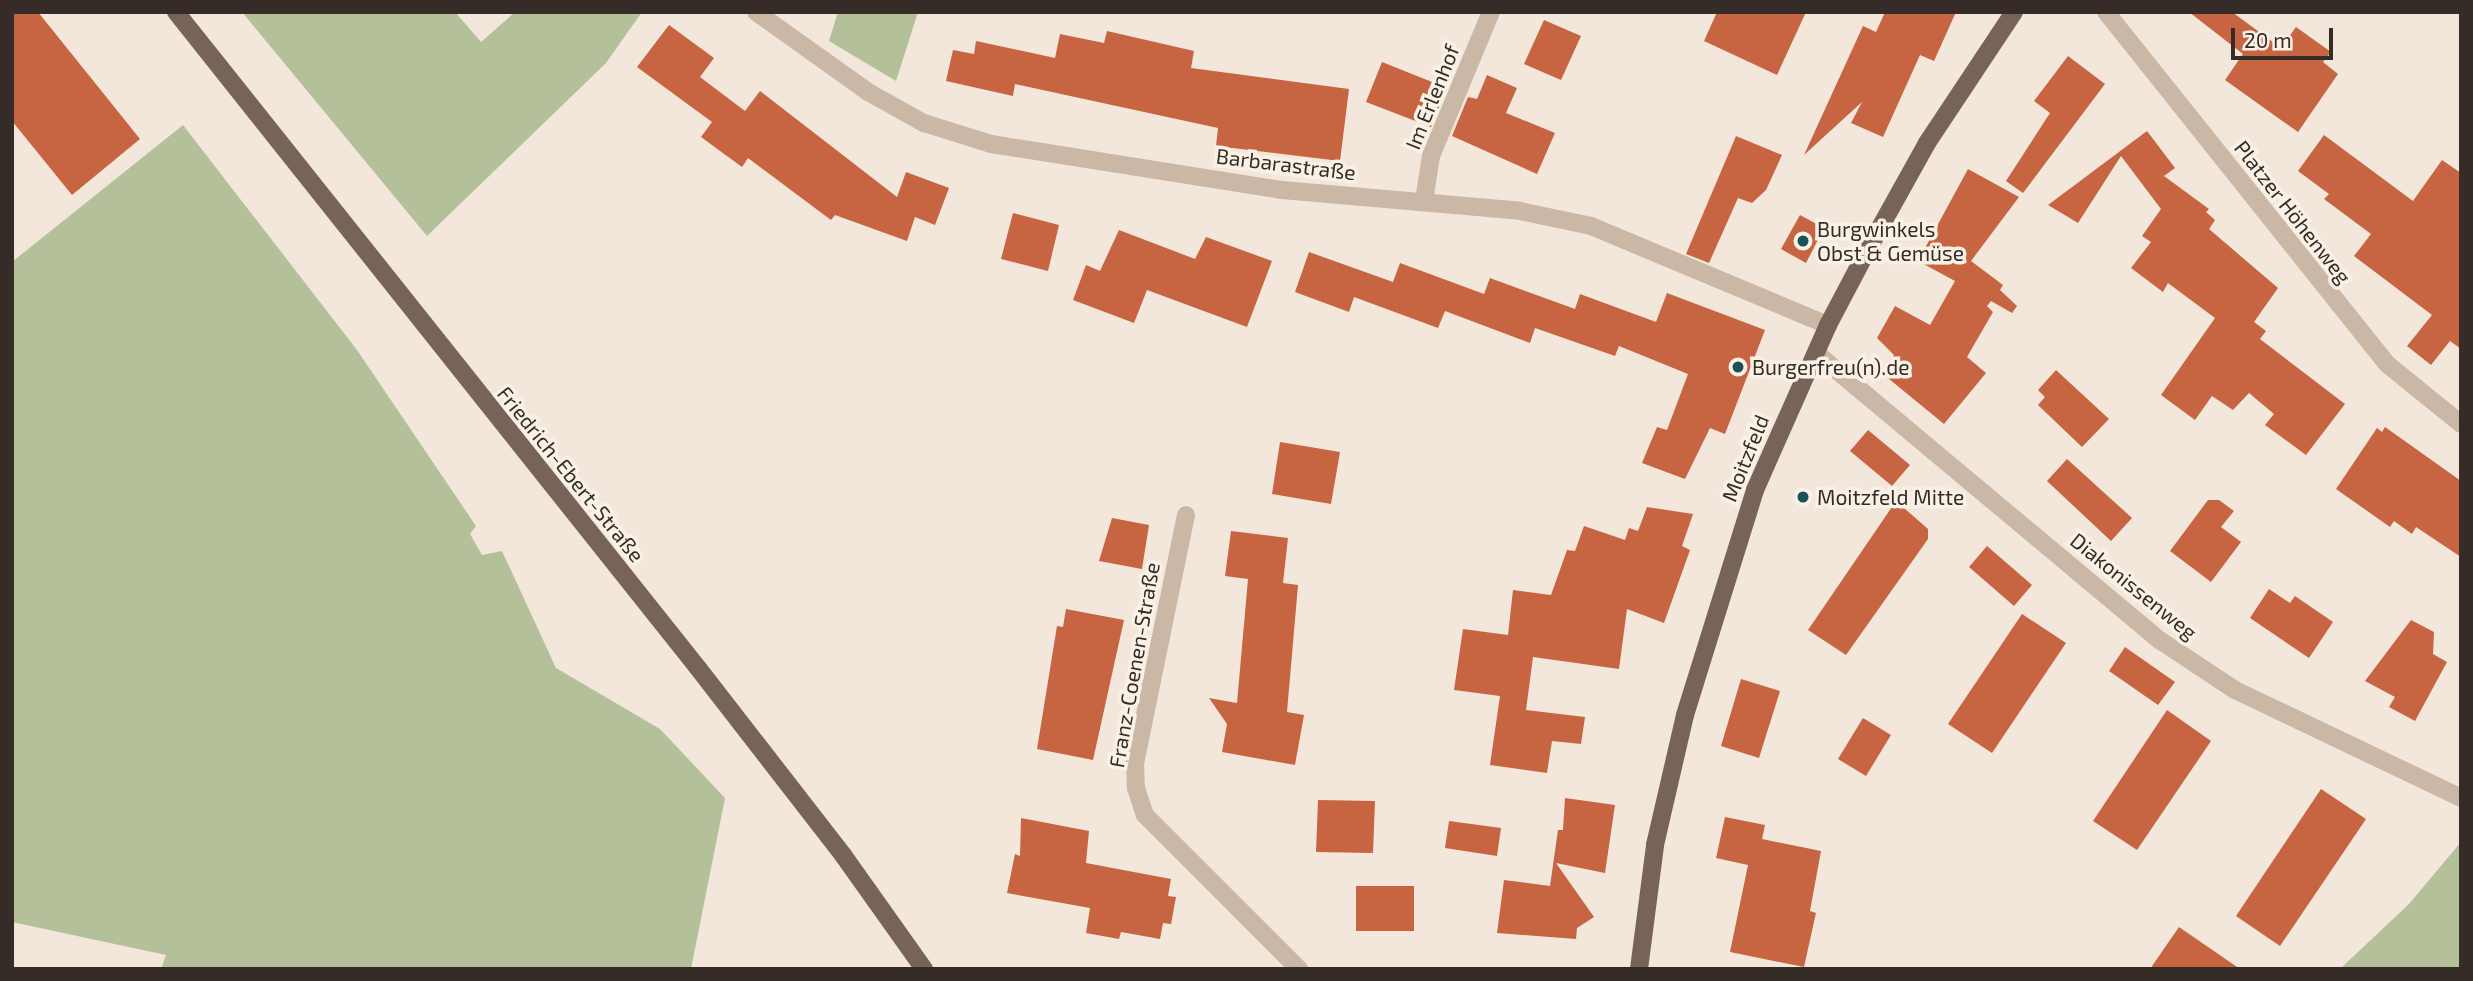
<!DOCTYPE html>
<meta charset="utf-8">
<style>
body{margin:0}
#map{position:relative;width:2473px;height:981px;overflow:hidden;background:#f2e7da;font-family:"Exo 2",sans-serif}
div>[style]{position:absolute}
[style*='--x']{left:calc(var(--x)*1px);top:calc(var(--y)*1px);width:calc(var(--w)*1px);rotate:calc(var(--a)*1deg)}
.green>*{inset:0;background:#b3c09a}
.building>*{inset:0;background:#c76542}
.minor>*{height:18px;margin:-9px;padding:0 9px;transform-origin:9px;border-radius:9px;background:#cab7a6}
.major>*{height:18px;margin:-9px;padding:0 9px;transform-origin:9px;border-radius:9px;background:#786358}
.dots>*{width:19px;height:19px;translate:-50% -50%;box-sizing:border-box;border:4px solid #f9f1e6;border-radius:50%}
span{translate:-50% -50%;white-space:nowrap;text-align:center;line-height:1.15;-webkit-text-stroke:7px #f9f1e6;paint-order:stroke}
.street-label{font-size:21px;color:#352c27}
.poi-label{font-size:21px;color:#352c27}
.left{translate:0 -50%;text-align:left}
.frame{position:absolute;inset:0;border:14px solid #352c27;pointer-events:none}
.scale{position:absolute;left:2231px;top:28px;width:102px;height:32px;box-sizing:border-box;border:4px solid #352c27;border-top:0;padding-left:9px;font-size:21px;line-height:24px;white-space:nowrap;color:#352c27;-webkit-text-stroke:5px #f9f1e6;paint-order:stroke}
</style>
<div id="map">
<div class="green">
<i style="clip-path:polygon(242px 12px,455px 12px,481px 42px,515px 12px,642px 12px,606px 63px,427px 236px)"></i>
<i style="clip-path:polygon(838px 12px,918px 12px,896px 81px,829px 41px)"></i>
<i style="clip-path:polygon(183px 125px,357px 350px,476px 526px,470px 534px,482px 555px,502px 551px,556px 668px,660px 729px,725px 798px,691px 969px,161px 969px,166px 955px,12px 922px,12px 262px)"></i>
<i style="clip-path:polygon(2461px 842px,2461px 969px,2340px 969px,2409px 904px)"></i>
</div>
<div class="building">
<i style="clip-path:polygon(12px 12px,38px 12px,140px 139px,72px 195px,12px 121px)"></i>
<i style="clip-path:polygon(1717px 12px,1806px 12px,1777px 75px,1704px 41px)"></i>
<i style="clip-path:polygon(1885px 12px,1956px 12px,1934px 61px,1920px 55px,1883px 137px,1851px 123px,1862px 102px,1804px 155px,1863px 26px,1876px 32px)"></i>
<i style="clip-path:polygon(2189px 12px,2232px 12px,2281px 48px,2296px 27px,2331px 52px,2323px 62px,2338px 74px,2298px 132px,2225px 80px,2243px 54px)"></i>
<i style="clip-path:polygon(1544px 20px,1581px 36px,1561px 80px,1524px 64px)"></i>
<i style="clip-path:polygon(669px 25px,714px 58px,700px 77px,745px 111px,760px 91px,897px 197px,906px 172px,949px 188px,935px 225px,915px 217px,907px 241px,835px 215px,831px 220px,748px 158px,742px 167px,701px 137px,712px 122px,637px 67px)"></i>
<i style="clip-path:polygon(1107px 31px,1194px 51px,1191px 68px,1349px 89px,1340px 161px,1216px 146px,1218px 128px,1015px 84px,1013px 96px,946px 81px,953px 50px,974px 54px,976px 41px,1055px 58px,1060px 34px,1104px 43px)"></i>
<i style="clip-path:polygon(2068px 56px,2105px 84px,2023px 193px,2006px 181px,2050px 113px,2034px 101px)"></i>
<i style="clip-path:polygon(1382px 62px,1447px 88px,1431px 127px,1366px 102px)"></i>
<i style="clip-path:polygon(1487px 75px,1517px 88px,1506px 113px,1555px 133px,1537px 174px,1452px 136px,1468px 97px,1477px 99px)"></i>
<i style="clip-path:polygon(2147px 131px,2175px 168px,2164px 176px,2209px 209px,2206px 212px,2215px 220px,2209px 229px,2278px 288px,2254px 322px,2266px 331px,2260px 339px,2345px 404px,2306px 455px,2265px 425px,2274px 414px,2249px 393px,2233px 410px,2212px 396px,2195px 420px,2161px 395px,2215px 318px,2168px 283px,2163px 292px,2131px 268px,2151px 242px,2142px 236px,2161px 209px,2121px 156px,2078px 223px,2048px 205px)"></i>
<i style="clip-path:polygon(2324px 135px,2413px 201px,2442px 160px,2461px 173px,2461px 349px,2450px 341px,2431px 365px,2407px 346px,2432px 315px,2354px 256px,2371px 234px,2324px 199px,2329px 194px,2298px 171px)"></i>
<i style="clip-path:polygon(1736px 136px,1782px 155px,1766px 190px,1752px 203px,1738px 198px,1709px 263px,1686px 254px)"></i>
<i style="clip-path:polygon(1968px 169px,2019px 197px,1971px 261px,2003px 285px,2000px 290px,2017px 306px,2012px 313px,1991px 301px,1987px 306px,1993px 312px,1967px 357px,1986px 373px,1944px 424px,1883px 374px,1894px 355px,1877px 338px,1895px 306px,1930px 325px,1955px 281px,1918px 261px)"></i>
<i style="clip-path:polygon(1013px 213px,1059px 225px,1048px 271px,1001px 259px)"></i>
<i style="clip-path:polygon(1800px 215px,1824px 228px,1806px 263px,1781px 249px)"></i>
<i style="clip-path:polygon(1119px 230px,1195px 259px,1206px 237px,1272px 261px,1247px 327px,1147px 290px,1134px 323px,1073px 300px,1086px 265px,1100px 271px)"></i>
<i style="clip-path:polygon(1309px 252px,1393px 282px,1400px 263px,1484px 294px,1490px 278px,1575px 309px,1580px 294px,1656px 322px,1667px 293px,1765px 330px,1725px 434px,1710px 428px,1685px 479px,1642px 463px,1657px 427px,1667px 430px,1688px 374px,1619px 346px,1615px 356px,1535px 328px,1530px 343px,1445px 311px,1438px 328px,1354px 297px,1349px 312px,1295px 292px)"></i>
<i style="clip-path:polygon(2056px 370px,2109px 419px,2082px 447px,2038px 405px,2045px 397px,2038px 390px)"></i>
<i style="clip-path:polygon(2385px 427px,2461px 481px,2461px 557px,2416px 527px,2412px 534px,2394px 521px,2390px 527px,2336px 489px,2377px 428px,2382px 432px)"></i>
<i style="clip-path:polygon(1868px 430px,1910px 465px,1892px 486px,1850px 451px)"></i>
<i style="clip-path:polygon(1280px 442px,1340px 452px,1331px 504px,1272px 494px)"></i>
<i style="clip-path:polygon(2067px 459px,2132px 518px,2111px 541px,2047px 481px)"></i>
<i style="clip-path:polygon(2208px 500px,2219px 500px,2234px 511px,2221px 527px,2241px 542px,2211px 582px,2170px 551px)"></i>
<i style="clip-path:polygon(1896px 501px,1928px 529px,1928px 539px,1846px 655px,1808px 630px)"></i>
<i style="clip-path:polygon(1647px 507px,1693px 514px,1682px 546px,1690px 550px,1664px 623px,1627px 609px,1619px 669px,1533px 657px,1526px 710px,1585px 717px,1581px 744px,1552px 741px,1547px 773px,1490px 765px,1500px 696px,1454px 690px,1463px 629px,1508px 635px,1513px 590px,1551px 595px,1567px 550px,1575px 551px,1584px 526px,1625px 540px,1629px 528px,1638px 531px)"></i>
<i style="clip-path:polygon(1112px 518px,1149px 525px,1142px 569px,1099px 561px)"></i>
<i style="clip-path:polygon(1231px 531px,1288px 538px,1283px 583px,1298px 585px,1287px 712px,1304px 715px,1295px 765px,1222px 752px,1227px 724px,1209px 698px,1237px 703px,1248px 579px,1225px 576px)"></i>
<i style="clip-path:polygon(1987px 546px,2032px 585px,2014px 606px,1969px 567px)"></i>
<i style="clip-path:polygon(2269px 589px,2290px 603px,2295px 596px,2333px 622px,2309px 658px,2250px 618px)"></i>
<i style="clip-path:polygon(1066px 609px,1124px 620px,1093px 760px,1037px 749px,1057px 626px,1063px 627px)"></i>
<i style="clip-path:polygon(2022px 614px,2066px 643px,1992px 753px,1948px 724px)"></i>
<i style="clip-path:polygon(2411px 620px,2434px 632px,2433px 654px,2447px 662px,2415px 721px,2389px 707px,2395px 697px,2365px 681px)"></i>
<i style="clip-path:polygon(2125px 647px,2175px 682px,2158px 705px,2109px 671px)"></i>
<i style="clip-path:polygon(1741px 679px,1780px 691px,1759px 758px,1721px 746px)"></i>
<i style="clip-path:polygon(2167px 710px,2211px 741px,2137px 850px,2093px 821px)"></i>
<i style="clip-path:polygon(1863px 718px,1891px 735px,1866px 776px,1838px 759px)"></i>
<i style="clip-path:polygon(2321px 789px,2366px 819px,2280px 946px,2236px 916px)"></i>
<i style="clip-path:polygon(1565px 798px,1615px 805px,1605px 873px,1556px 863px,1594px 917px,1577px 928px,1576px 939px,1497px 933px,1504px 880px,1550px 886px,1558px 830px,1563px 830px)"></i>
<i style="clip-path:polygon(1318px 800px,1375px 801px,1373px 853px,1316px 852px)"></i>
<i style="clip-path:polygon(1725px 817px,1765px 825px,1762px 839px,1821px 851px,1810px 911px,1816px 913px,1804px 967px,1730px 952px,1748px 865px,1716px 858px)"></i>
<i style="clip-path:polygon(1021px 818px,1089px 831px,1086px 863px,1171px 879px,1168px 896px,1176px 897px,1171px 924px,1163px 923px,1160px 939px,1121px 932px,1119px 939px,1086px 933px,1090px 908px,1007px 893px,1015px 854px,1020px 856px)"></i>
<i style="clip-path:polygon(1449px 821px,1501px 828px,1497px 856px,1445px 848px)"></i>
<i style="clip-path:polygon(1356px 886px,1414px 886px,1414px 931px,1356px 931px)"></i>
<i style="clip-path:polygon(2179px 927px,2240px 969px,2150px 969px)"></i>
</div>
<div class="minor">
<i style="--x:756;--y:12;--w:138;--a:35.5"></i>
<i style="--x:868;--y:92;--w:64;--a:29"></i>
<i style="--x:924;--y:123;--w:70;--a:17.4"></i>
<i style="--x:991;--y:144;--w:295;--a:9"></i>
<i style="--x:1282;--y:190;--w:239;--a:5"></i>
<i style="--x:1520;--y:211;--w:73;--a:11.9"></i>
<i style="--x:1591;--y:226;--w:257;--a:22.7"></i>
<i style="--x:2106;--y:12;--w:450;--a:51.4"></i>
<i style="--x:2387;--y:364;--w:95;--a:39"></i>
<i style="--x:1424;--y:201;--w:46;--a:-81.2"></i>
<i style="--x:1431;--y:156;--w:156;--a:-67.4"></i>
<i style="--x:1816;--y:353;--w:449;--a:39.9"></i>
<i style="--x:2161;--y:641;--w:89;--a:33.5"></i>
<i style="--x:2235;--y:690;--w:250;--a:25.5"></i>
<i style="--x:1186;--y:515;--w:253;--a:101.6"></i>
<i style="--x:1135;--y:763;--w:25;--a:88"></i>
<i style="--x:1136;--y:788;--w:28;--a:72"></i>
<i style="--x:1145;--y:815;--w:218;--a:45"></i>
</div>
<div class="major">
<i style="--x:176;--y:12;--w:838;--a:51.49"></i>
<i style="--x:698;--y:668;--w:237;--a:52.2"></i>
<i style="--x:843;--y:855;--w:140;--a:54.6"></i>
<i style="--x:1639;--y:969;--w:125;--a:-82.6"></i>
<i style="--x:1655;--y:845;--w:133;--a:-77"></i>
<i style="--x:1685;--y:715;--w:236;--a:-72.7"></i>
<i style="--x:1755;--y:490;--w:180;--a:-66.1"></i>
<i style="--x:1828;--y:325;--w:84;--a:-62.2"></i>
<i style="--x:1867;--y:251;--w:124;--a:-60.9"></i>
<i style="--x:1927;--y:143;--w:157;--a:-56.4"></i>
</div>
<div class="dots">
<i style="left:1803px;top:241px;background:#1c5257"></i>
<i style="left:1738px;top:367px;background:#1c5257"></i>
<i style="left:1803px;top:497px;background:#1c5257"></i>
</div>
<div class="street-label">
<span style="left:1432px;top:97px;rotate:-68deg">Im Erlenhof</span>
<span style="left:1286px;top:164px;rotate:7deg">Barbarastraße</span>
<span style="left:2293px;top:212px;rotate:52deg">Platzer Höhenweg</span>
<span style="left:1745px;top:458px;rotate:-68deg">Moitzfeld</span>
<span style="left:571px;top:474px;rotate:51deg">Friedrich-Ebert-Straße</span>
<span style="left:2134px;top:586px;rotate:39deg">Diakonissenweg</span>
<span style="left:1134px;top:665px;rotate:-80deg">Franz-Coenen-Straße</span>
</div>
<div class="poi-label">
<span class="left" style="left:1817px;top:241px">Burgwinkels<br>Obst &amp; Gemüse</span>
<span class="left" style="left:1752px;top:367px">Burgerfreu(n).de</span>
<span class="left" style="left:1817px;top:497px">Moitzfeld Mitte</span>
</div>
<div class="frame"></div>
<div class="scale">20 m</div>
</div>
